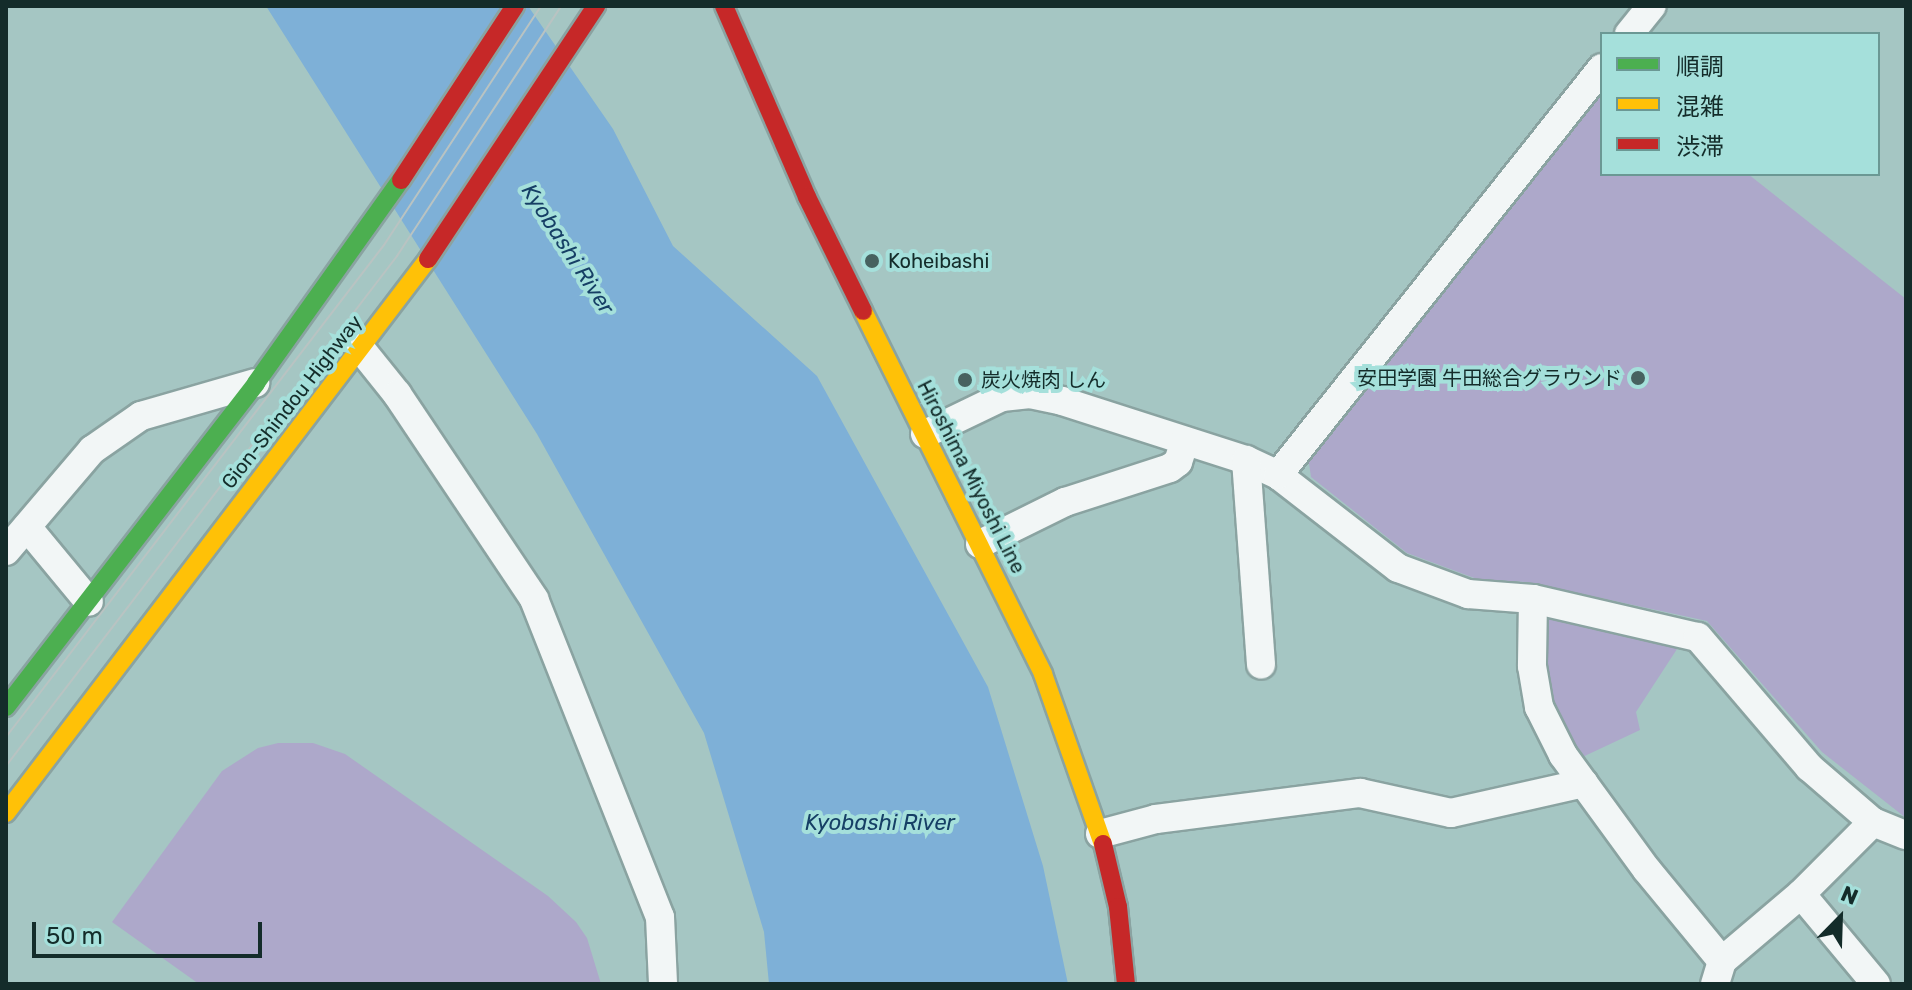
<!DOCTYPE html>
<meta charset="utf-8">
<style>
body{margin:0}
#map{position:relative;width:1912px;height:990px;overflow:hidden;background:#a5c6c3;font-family:Rubik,"Noto Sans JP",sans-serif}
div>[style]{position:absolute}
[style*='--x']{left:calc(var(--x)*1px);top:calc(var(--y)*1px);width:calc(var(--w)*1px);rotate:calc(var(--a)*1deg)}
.green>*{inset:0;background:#ada8ca}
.water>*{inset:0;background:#7eb0d7}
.roads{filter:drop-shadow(2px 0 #8aa3a1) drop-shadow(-2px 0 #8aa3a1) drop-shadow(0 2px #8aa3a1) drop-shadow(0 -2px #8aa3a1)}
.street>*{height:28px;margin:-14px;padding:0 14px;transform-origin:14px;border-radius:14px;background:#f2f6f6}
.fast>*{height:18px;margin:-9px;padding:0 9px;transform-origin:9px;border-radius:9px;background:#4caf50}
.slow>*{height:18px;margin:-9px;padding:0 9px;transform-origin:9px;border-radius:9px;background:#ffc107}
.jam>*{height:18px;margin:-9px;padding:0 9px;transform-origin:9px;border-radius:9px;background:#c62828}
.tram>*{height:2px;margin:-1px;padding:0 1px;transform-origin:1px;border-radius:1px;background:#b9c3c2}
.dots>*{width:22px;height:22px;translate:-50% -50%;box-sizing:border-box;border:4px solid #a5e0db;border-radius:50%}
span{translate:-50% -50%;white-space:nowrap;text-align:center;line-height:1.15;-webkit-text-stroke:8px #a5e0db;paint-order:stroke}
.poi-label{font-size:20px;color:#142c2a}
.left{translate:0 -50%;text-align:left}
.right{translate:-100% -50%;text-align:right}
.street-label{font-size:20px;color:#142c2a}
.water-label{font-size:22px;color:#163f65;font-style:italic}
.frame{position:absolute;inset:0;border:8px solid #142c2a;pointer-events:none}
.legend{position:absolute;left:1600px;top:32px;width:280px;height:144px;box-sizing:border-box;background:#a5e0db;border:2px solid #6b9894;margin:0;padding:10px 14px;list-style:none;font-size:24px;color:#142c2a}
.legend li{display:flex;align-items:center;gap:16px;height:40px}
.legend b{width:40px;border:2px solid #6b9894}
.north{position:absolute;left:1800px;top:878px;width:80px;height:80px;-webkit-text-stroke:6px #a5e0db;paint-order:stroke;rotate:23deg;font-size:22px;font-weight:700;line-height:32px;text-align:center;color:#142c2a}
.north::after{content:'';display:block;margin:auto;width:28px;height:36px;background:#142c2a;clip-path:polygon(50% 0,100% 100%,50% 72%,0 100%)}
.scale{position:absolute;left:32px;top:922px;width:230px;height:36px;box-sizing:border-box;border:4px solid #142c2a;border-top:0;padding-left:10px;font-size:24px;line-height:28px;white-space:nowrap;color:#142c2a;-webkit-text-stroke:6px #a5e0db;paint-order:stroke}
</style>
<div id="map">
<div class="green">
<i style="clip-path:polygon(1602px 87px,1602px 174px,1748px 174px,1906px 299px,1906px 818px,1822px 752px,1707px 621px,1527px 582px,1477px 579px,1407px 553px,1311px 477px,1308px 456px)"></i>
<i style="clip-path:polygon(1538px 616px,1679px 646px,1636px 712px,1640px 730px,1574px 761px,1554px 725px)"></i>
<i style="clip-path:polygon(278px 743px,313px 743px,345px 754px,548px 896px,576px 922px,587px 938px,601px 984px,199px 984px,112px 922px,222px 771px,258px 748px)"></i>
</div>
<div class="water">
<i style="clip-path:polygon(266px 6px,528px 6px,613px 129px,673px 246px,817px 376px,988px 687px,1043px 866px,1068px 984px,769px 984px,764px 932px,704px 733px,537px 434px)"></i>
</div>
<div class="roads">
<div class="street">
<i style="--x:1629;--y:34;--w:36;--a:-51"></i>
<i style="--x:360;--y:348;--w:59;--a:51.2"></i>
<i style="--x:397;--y:394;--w:247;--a:56.2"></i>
<i style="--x:534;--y:599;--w:342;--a:68.4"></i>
<i style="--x:660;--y:917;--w:67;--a:87.4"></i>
<i style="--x:925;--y:434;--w:85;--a:-25.7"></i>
<i style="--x:1002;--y:397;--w:28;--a:-6"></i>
<i style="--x:1030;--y:394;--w:33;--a:12"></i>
<i style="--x:1062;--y:401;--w:193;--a:17.8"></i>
<i style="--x:1246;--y:460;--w:35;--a:25"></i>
<i style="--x:1278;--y:475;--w:152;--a:37.8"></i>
<i style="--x:1398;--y:568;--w:75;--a:20.4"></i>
<i style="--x:1468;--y:594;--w:65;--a:4.4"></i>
<i style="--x:1533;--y:599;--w:169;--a:13"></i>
<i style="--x:1698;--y:637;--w:171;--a:49.5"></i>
<i style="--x:1809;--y:767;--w:84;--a:40.7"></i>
<i style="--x:1873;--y:822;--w:35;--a:22"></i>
<i style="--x:1246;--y:460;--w:205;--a:85.8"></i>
<i style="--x:1278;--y:475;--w:520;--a:-51.48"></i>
<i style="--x:27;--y:527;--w:97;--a:50.4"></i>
<i style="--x:980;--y:544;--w:95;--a:-26.3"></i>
<i style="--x:1065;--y:502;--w:110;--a:-17.9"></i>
<i style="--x:1170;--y:468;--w:10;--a:-37"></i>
<i style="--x:1178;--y:462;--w:22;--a:-72"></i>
<i style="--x:6;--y:551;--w:133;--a:-49.6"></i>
<i style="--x:92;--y:450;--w:60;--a:-34.8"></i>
<i style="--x:141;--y:416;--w:119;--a:-16.1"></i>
<i style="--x:1533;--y:599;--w:67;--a:90.9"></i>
<i style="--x:1532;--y:666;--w:42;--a:80.3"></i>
<i style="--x:1539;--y:707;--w:54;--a:63.4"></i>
<i style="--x:1563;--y:755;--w:142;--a:53.9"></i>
<i style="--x:1647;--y:870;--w:118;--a:50.5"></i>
<i style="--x:1873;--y:822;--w:102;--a:135"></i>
<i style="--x:1801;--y:894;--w:117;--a:50.2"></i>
<i style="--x:1100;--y:834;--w:58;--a:-15"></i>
<i style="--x:1156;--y:819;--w:206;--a:-7.3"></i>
<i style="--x:1360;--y:793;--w:93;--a:12.4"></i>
<i style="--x:1451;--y:813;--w:136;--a:-12.7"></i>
<i style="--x:1715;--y:984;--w:24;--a:-73"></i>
<i style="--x:1722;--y:961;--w:104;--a:-40.3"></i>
</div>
<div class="fast">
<i style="--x:6;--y:707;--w:409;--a:-52.3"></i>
<i style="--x:256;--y:383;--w:249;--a:-54.5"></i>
</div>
<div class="slow">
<i style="--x:863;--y:311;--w:405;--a:63.6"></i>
<i style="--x:1043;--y:674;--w:180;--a:70.6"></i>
<i style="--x:6;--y:813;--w:696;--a:-52.7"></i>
</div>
<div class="jam">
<i style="--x:724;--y:6;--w:208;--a:66.5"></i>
<i style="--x:807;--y:197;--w:127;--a:63.8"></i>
<i style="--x:401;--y:180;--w:208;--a:-56.8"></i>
<i style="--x:428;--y:259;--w:304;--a:-56.4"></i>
<i style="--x:1103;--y:844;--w:65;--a:76.6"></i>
<i style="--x:1118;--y:907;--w:77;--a:84.1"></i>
</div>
</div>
<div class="tram">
<i style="--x:6;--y:737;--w:620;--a:-52.47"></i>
<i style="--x:384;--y:245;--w:286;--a:-56.7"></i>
<i style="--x:6;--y:766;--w:643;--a:-52.52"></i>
<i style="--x:397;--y:256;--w:299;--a:-56.7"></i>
</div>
<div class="dots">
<i style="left:872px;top:261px;background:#476260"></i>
<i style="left:1638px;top:378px;background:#476260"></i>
<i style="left:965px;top:380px;background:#476260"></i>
</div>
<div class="poi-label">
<span class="left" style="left:888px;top:261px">Koheibashi</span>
<span class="right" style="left:1622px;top:378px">安田学園 牛田総合グラウンド</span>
<span class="left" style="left:981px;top:380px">炭火焼肉 しん</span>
</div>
<div class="street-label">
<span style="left:292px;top:402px;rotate:-52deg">Gion-Shindou Highway</span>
<span style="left:971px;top:477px;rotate:63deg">Hiroshima Miyoshi Line</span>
</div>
<div class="water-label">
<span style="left:568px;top:249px;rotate:57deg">Kyobashi River</span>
<span style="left:880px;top:823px">Kyobashi River</span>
</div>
<div class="frame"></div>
<ul class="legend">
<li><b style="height:10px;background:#4caf50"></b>順調</li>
<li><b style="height:10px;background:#ffc107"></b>混雑</li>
<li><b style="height:10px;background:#c62828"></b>渋滞</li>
</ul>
<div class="north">N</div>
<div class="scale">50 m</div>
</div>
